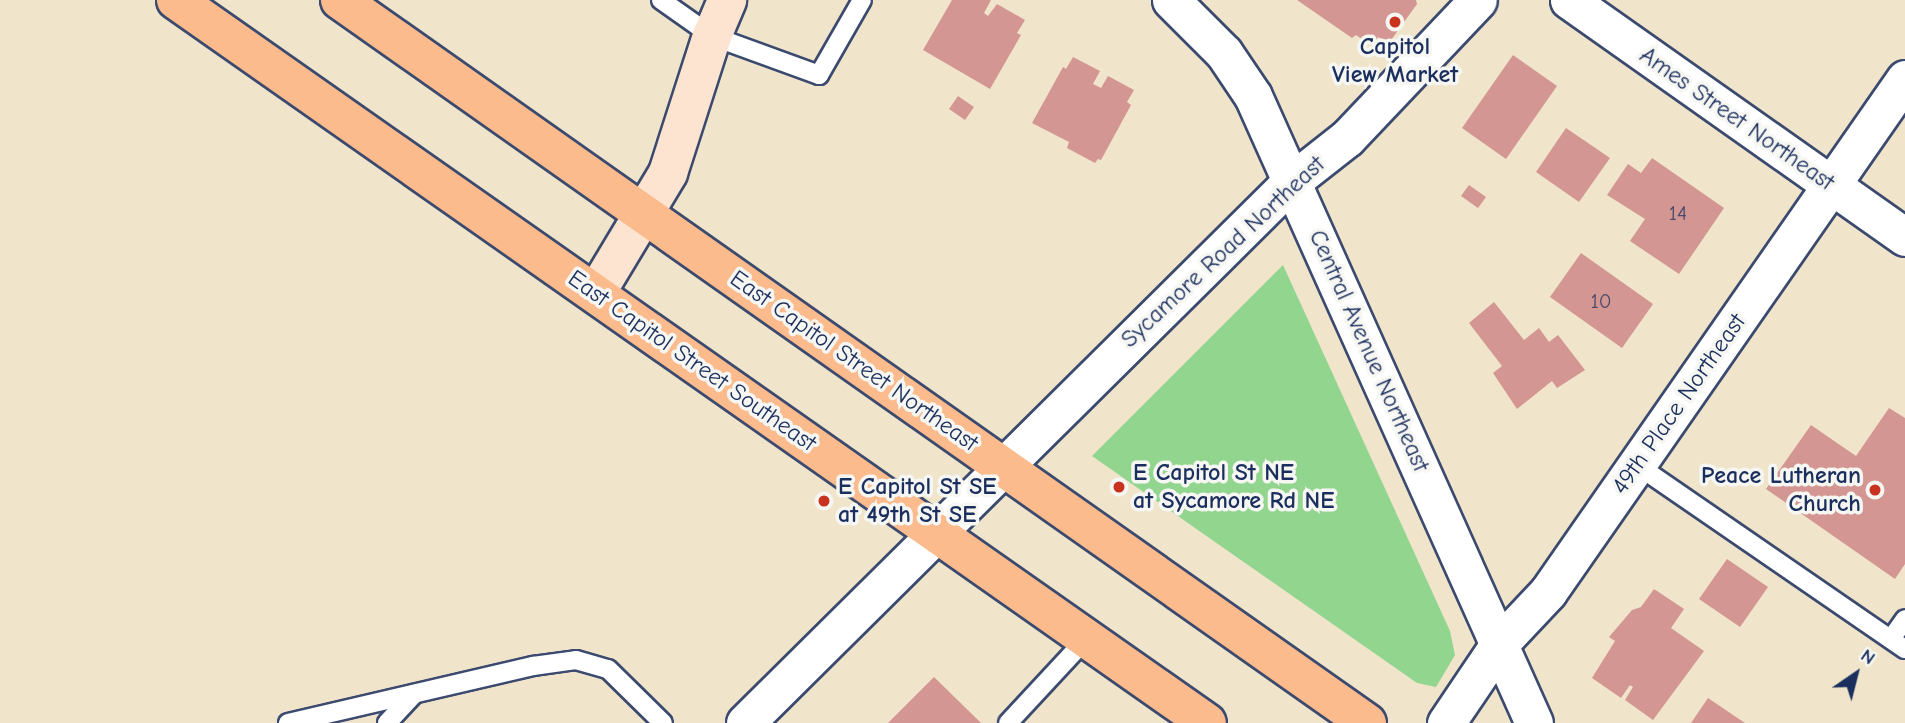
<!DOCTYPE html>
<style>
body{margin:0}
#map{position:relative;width:1905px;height:723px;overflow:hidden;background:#f0e4cb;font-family:"Comic Neue",sans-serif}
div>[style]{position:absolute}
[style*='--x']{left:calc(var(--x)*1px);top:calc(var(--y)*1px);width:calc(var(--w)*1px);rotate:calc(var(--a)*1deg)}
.green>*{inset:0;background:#91d58e}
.building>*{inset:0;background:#d39693}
.roads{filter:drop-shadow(2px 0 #3b4a6e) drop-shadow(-2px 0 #3b4a6e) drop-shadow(0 2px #3b4a6e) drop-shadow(0 -2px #3b4a6e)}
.lane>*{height:18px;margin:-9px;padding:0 9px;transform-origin:9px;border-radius:9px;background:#fff}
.street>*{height:37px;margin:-18.5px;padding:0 18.5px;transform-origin:18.5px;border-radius:18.5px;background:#fff}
.secondary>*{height:38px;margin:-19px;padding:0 19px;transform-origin:19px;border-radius:19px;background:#fde4d1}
.primary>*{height:38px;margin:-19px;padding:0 19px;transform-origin:19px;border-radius:19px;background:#fbbb8c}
.dots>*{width:19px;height:19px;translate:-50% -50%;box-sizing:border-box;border:4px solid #f6f6f2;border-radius:50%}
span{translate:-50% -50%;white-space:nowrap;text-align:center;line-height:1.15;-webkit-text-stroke:7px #f6f6f2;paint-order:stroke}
.number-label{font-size:21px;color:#49496b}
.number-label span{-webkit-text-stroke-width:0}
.poi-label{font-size:24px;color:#1b2f5e;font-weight:700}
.left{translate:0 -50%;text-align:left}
.right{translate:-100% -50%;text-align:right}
.street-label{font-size:24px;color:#1b2f5e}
.north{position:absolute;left:1821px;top:639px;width:70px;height:70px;-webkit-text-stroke:5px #f6f6f2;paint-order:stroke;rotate:35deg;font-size:19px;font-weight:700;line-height:28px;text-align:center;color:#1b2f5e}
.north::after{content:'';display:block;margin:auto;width:24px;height:32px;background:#1b2f5e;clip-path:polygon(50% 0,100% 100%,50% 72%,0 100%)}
</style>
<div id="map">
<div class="green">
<i style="clip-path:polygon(1283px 265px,1450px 631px,1455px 655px,1436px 687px,1417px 683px,1092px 456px)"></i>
</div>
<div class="building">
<i style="clip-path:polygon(952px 0,991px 0,984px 13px,988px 16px,997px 4px,1025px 20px,1017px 33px,1021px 35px,990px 89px,923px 50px)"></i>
<i style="clip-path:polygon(1297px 0,1416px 0,1417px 4px,1389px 43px,1378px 37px,1372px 46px,1356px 35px,1352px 38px)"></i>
<i style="clip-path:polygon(1513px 55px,1557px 86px,1506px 159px,1462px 128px)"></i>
<i style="clip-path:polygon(1073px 57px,1100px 71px,1093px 84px,1101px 88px,1108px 76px,1134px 90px,1127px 102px,1131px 105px,1101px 160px,1098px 159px,1095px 163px,1067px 148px,1069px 142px,1032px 123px,1063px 67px,1066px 69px)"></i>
<i style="clip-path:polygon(958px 96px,974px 107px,965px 120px,949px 109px)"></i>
<i style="clip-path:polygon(1566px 128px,1610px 158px,1579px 202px,1536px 172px)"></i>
<i style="clip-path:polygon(1652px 158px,1724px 208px,1679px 274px,1630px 241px,1645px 219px,1607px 195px,1628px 164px,1641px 173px)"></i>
<i style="clip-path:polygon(1469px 185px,1486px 197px,1478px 208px,1461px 196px)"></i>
<i style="clip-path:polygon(1581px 253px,1653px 304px,1622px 348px,1550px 297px)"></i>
<i style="clip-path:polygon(1494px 302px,1524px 340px,1539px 328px,1549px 342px,1558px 335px,1585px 370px,1557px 388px,1552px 381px,1517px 409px,1493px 373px,1502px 366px,1469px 323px)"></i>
<i style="clip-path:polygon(1889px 408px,1905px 418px,1905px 564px,1895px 579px,1766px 489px,1811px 425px,1856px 456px)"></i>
<i style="clip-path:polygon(1727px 559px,1768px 587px,1740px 627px,1699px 599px)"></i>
<i style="clip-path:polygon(1654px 589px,1684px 609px,1671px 628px,1704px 651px,1653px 720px,1625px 700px,1633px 687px,1630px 685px,1621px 698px,1592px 678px,1615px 641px,1609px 637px,1632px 610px,1641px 607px)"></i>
<i style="clip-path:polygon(934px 677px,981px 723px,888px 723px)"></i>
<i style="clip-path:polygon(1708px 698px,1745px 723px,1691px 723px)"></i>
</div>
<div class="roads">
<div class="lane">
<i style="--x:661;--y:0;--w:62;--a:35.2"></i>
<i style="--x:712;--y:36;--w:114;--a:20"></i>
<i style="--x:819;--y:75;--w:86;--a:-60.2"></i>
<i style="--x:1637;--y:465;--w:325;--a:34.5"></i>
<i style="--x:1891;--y:639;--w:24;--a:-55"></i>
<i style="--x:288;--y:723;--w:252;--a:-13.1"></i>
<i style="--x:533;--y:666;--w:43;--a:-7.9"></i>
<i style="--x:576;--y:660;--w:33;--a:16"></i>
<i style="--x:608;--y:669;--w:77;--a:44.5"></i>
<i style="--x:387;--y:723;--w:40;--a:-47"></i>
<i style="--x:1008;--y:723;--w:116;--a:-47.1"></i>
</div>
<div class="street">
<i style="--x:1171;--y:0;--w:75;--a:45"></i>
<i style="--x:1224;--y:53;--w:52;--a:56"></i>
<i style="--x:1253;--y:96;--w:687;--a:65.86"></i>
<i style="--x:1569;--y:0;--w:411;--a:35.2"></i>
<i style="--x:745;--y:723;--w:769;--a:-44.74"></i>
<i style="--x:1291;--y:182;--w:71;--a:-38.2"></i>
<i style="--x:1347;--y:138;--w:190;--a:-46.5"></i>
<i style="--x:1446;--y:723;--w:97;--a:-56"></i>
<i style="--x:1500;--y:643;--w:70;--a:-46.7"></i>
<i style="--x:1548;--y:592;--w:625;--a:-55.17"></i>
</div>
<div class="secondary">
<i style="--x:596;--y:293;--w:140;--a:-59"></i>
<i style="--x:668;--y:173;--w:144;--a:-72.2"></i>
<i style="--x:712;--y:36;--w:39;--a:-67"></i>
</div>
<div class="primary">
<i style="--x:176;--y:0;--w:1259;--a:35.04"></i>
<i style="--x:340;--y:0;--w:1256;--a:35.15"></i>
</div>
</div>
<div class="dots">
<i style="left:1395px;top:22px;background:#c8321e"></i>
<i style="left:1119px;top:487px;background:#c8321e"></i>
<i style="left:1875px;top:490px;background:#c8321e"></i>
<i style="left:824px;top:501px;background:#c8321e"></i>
</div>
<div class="number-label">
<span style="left:1678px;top:213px">14</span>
<span style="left:1601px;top:301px">10</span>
</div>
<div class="poi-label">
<span style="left:1395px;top:61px">Capitol<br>View Market</span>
<span class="left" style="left:1133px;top:487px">E Capitol St NE<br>at Sycamore Rd NE</span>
<span class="right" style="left:1861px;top:490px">Peace Lutheran<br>Church</span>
<span class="left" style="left:838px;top:501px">E Capitol St SE<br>at 49th St SE</span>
</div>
<div class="street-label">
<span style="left:1737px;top:119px;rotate:35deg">Ames Street Northeast</span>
<span style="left:1223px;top:252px;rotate:-43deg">Sycamore Road Northeast</span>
<span style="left:1369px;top:351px;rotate:66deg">Central Avenue Northeast</span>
<span style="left:692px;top:361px;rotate:35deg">East Capitol Street Southeast</span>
<span style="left:854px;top:361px;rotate:35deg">East Capitol Street Northeast</span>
<span style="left:1679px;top:404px;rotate:-55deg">49th Place Northeast</span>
</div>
<div class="north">N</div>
</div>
